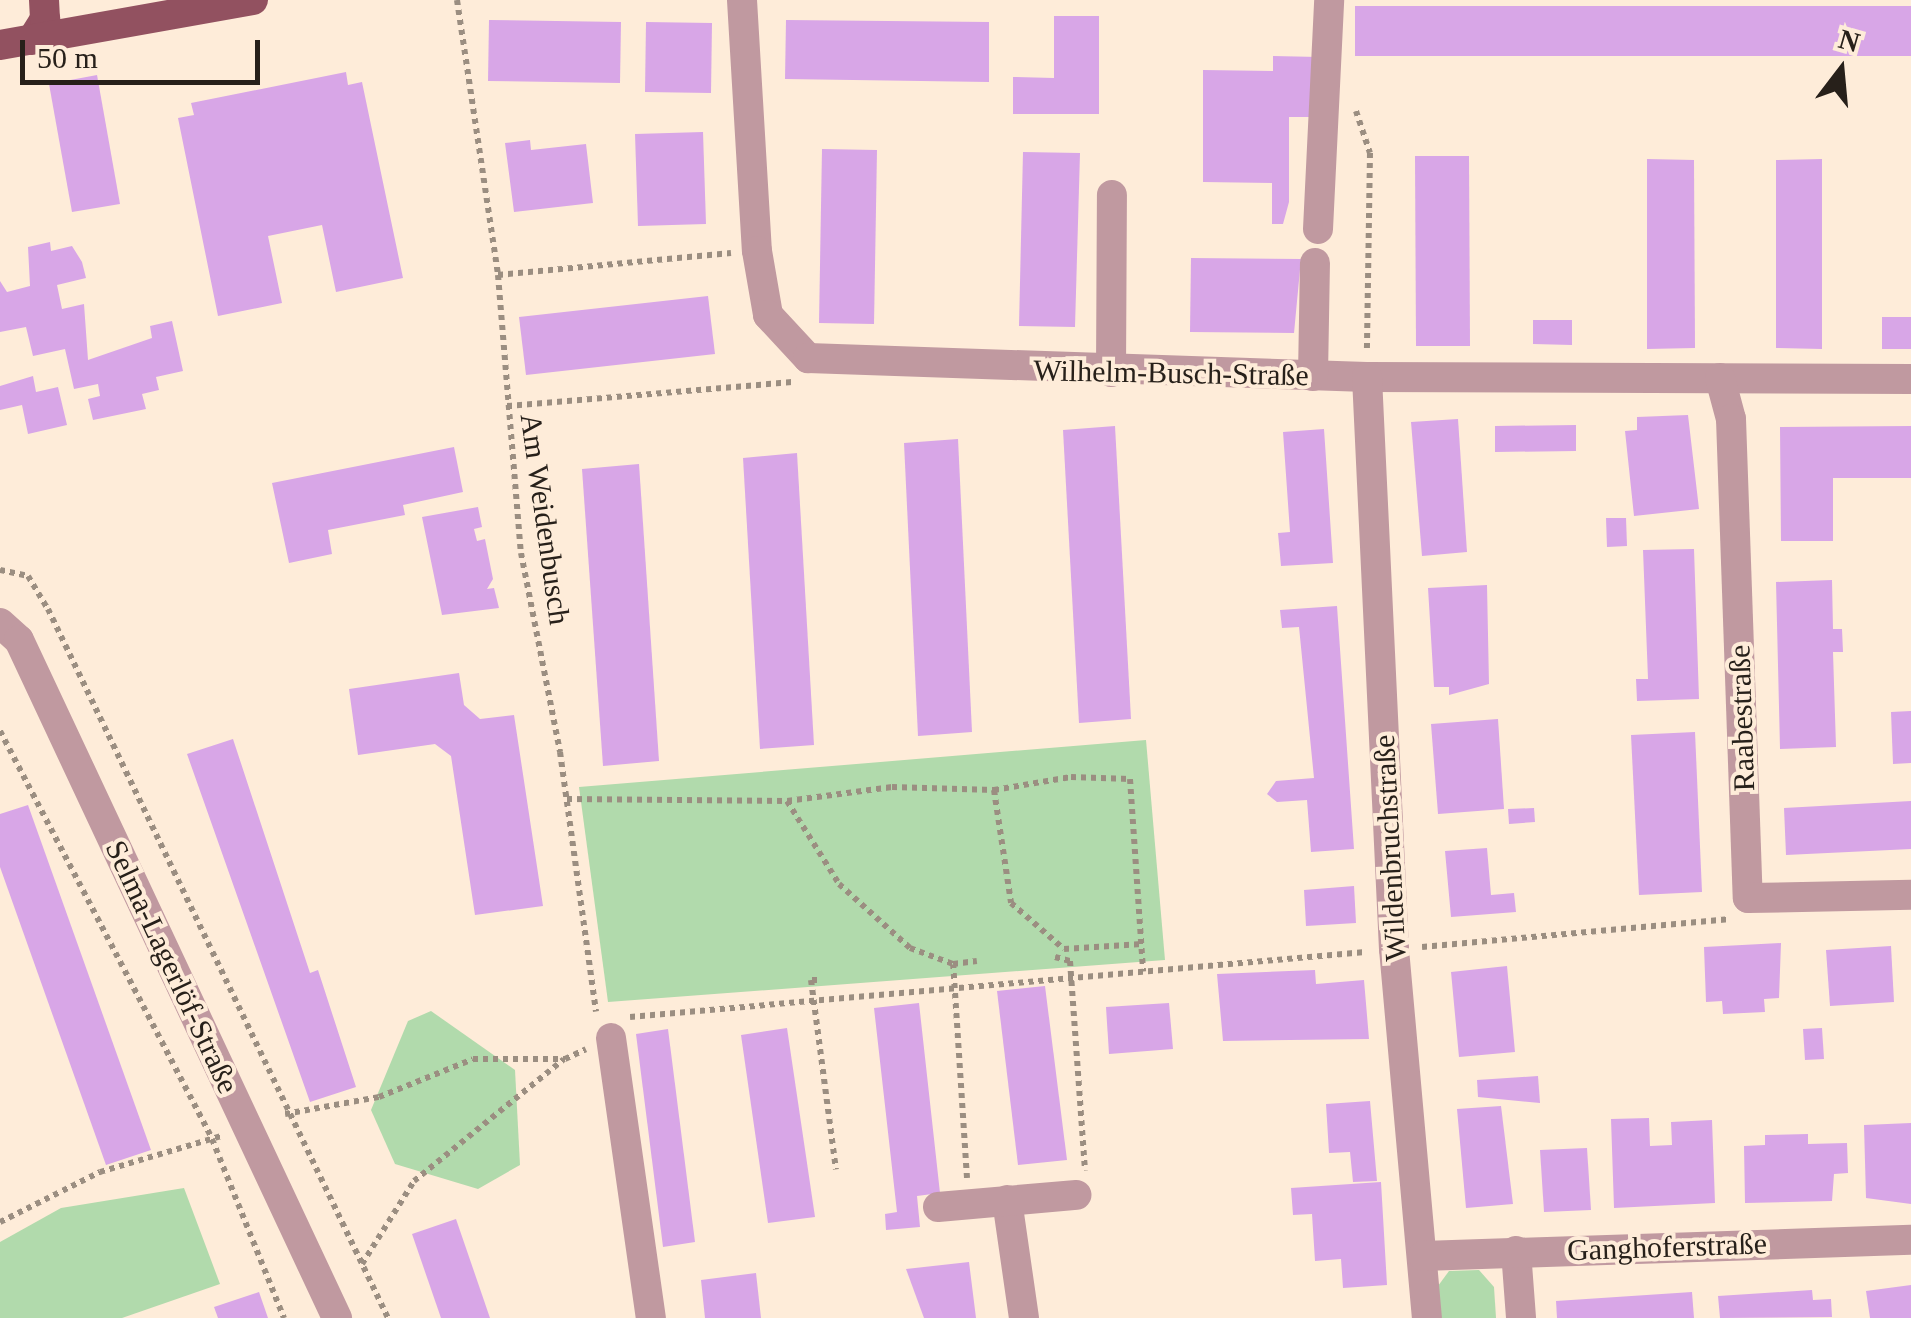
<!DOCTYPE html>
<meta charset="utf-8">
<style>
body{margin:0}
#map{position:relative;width:1911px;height:1318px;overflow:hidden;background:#feecd9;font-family:Georgia,serif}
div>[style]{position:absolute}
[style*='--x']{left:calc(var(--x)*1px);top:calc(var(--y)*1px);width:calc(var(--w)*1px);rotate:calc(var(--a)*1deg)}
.green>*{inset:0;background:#b1daac}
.building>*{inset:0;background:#d8a6e7}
.path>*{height:6px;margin-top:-3px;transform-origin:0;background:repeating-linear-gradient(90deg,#9b8e81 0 5px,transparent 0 10px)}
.minor>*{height:30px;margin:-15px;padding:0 15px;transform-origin:15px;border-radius:15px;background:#c099a0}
.major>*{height:30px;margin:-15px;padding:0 15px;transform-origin:15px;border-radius:15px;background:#925160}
span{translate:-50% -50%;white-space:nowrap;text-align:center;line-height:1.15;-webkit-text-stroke:8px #feecd9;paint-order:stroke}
.street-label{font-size:30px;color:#27201a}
.north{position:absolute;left:1791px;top:20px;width:100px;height:100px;-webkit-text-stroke:8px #feecd9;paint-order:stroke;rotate:16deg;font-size:28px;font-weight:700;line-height:40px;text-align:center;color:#27201a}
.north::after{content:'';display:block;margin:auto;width:35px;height:45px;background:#27201a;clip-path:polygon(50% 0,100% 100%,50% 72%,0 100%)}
.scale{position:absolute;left:20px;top:40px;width:240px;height:45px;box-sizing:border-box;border:5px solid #27201a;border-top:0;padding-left:12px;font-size:30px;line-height:35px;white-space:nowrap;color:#27201a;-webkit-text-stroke:8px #feecd9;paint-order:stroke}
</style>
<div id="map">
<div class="green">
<i style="clip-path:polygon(1146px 740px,1165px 960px,608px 1002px,579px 787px)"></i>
<i style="clip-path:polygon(431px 1011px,515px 1070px,520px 1165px,478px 1189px,395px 1164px,371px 1110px,408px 1021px)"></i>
<i style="clip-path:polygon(184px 1188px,220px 1284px,122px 1318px,0 1318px,0 1242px,61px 1208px)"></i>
<i style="clip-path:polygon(1479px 1270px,1494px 1287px,1496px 1318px,1441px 1318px,1438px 1286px,1449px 1271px)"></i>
</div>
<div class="building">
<i style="clip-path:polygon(1355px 6px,1911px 6px,1911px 56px,1355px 56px)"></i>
<i style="clip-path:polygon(1054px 16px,1099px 16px,1099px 114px,1013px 114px,1013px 77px,1054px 78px)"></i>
<i style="clip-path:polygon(489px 20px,621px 22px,620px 83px,488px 81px)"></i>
<i style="clip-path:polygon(786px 20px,989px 22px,989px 82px,785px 79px)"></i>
<i style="clip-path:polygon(646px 22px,712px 23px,711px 93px,645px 92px)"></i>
<i style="clip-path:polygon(1273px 56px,1319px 57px,1318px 117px,1289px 117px,1289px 202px,1283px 224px,1272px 224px,1272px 183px,1203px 182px,1203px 70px,1273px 71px)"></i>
<i style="clip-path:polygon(346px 72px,348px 85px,362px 82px,403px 278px,336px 292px,322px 225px,268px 236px,282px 303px,218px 316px,178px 118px,194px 115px,191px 103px)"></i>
<i style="clip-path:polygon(97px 75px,120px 204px,72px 212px,49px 84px)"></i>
<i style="clip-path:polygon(703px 132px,706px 224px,638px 226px,635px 134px)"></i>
<i style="clip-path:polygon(530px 140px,531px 150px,586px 144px,593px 203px,514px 212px,505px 143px)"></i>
<i style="clip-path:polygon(822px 149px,877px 150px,874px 324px,819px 323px)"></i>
<i style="clip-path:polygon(1023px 152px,1080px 153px,1075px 327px,1019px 326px)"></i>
<i style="clip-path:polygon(1415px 156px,1469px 156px,1470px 346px,1416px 346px)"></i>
<i style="clip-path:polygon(1647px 159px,1694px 160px,1695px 348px,1647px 349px)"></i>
<i style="clip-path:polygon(1822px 159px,1822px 349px,1776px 348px,1776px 160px)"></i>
<i style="clip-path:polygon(50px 242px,51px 251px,72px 246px,82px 262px,86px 278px,57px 285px,62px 309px,84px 304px,88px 360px,152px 338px,150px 326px,172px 321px,183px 371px,156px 377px,159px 390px,142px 394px,146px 409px,93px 420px,88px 399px,100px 396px,98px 384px,74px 389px,65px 349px,33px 356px,26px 327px,0 332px,0 281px,7px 292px,30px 286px,28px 247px)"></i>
<i style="clip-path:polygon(1191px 258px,1301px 259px,1294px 333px,1190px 332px)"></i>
<i style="clip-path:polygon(708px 296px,715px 354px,526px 375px,519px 317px)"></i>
<i style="clip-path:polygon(1882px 317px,1911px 317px,1911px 349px,1882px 349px)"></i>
<i style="clip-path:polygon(1533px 320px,1572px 320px,1572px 345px,1533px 344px)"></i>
<i style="clip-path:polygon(33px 376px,36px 392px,58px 387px,67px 425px,28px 434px,22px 405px,0 410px,0 386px)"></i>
<i style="clip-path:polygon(1688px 415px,1699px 509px,1634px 516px,1625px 431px,1637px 430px,1637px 417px)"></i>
<i style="clip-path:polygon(1458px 419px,1467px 552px,1422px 556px,1411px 422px)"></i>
<i style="clip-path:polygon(1576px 425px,1576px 451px,1495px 452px,1495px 426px)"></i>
<i style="clip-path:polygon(1115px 426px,1131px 719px,1079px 723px,1063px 430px)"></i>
<i style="clip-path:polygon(1911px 426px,1911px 478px,1833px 478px,1833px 541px,1781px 541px,1780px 427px)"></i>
<i style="clip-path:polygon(1324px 429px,1333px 563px,1281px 566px,1278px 533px,1290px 532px,1283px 432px)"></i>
<i style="clip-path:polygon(958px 439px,972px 732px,918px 736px,904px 443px)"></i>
<i style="clip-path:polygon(454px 447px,463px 492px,403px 505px,405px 515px,328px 530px,332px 554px,289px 563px,272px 483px)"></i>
<i style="clip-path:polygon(797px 453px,814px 745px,760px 749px,743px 458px)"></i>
<i style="clip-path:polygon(639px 464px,659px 761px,603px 766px,582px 469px)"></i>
<i style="clip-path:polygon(478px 507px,482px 527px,474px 529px,477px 541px,485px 539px,493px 579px,487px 589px,494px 588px,499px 608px,442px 615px,422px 517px)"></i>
<i style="clip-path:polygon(1606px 518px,1626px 518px,1627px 546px,1607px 547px)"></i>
<i style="clip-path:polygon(1694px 549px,1699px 699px,1637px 701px,1636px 679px,1648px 679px,1643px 550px)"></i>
<i style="clip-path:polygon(1832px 580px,1833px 629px,1842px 629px,1843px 652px,1833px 652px,1836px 747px,1780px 749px,1776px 582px)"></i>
<i style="clip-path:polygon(1487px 585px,1489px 684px,1449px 695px,1449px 687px,1434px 687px,1428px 588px)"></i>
<i style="clip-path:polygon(1337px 606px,1354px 849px,1311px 852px,1307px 800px,1277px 802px,1267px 794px,1276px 781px,1314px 778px,1299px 627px,1282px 628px,1280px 610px)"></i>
<i style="clip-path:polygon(459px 673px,464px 705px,480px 719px,514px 715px,543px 906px,475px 915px,451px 756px,435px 744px,358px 755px,349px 689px)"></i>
<i style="clip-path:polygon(1911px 711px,1911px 763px,1893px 764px,1891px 712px)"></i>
<i style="clip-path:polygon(1498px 719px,1504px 809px,1438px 814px,1431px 724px)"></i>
<i style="clip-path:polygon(1695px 732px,1702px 892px,1639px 895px,1631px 735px)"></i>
<i style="clip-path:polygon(233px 739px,310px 973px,318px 970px,356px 1087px,310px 1102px,187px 754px)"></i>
<i style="clip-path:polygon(1911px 801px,1911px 849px,1786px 855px,1784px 808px)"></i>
<i style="clip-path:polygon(28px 805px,151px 1150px,106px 1165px,0 867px,0 814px)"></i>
<i style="clip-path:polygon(1534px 808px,1535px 822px,1509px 824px,1508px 809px)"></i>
<i style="clip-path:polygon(1487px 848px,1491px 895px,1514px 893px,1516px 912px,1451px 917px,1445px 851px)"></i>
<i style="clip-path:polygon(1354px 886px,1356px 923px,1306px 926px,1304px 890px)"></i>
<i style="clip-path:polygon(1781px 943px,1779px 998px,1764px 999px,1765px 1012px,1723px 1014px,1722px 1001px,1706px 1002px,1704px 947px)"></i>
<i style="clip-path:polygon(1891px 946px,1894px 1002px,1830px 1006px,1826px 950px)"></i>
<i style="clip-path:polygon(1507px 966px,1515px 1052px,1459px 1057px,1451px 972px)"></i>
<i style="clip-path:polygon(1315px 970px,1316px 984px,1364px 980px,1369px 1039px,1223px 1041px,1217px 974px)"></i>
<i style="clip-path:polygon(1045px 986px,1067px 1160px,1018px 1165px,997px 991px)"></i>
<i style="clip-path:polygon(919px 1003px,940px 1193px,917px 1196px,920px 1227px,886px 1230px,885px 1214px,897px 1212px,874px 1008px)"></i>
<i style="clip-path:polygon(1169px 1003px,1173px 1049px,1109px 1054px,1106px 1007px)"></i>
<i style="clip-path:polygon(787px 1028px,815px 1217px,768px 1223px,741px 1035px)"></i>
<i style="clip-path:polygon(1822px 1028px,1824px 1059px,1805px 1060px,1803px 1029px)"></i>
<i style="clip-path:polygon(668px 1029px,695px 1242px,663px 1247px,636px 1034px)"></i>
<i style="clip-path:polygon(1538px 1076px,1540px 1103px,1478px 1097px,1477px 1080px)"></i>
<i style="clip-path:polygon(1370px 1101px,1377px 1181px,1353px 1182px,1350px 1152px,1329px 1153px,1326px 1104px)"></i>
<i style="clip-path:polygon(1501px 1106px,1513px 1204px,1466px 1208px,1457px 1109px)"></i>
<i style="clip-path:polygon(1649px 1118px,1650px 1146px,1672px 1145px,1671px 1122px,1712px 1120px,1715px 1203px,1614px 1208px,1611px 1119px)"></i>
<i style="clip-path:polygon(1911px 1123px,1911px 1204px,1866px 1198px,1864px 1125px)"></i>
<i style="clip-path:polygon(1808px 1134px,1808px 1144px,1847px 1143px,1848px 1173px,1834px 1174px,1832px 1201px,1745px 1203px,1744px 1146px,1765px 1145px,1765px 1135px)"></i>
<i style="clip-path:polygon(1587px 1148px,1591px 1210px,1544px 1212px,1540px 1150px)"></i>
<i style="clip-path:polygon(1381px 1182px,1387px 1285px,1343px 1288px,1341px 1259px,1315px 1261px,1312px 1214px,1293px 1215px,1291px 1188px)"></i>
<i style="clip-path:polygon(456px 1219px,490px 1318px,441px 1318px,412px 1234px)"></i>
<i style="clip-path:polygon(969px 1262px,976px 1318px,924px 1318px,906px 1269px)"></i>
<i style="clip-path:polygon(756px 1273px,761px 1318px,705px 1318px,701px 1280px)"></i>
<i style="clip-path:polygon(1911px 1285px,1911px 1318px,1870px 1318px,1866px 1291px)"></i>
<i style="clip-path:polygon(1812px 1290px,1813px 1300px,1831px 1299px,1832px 1317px,1720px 1318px,1718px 1296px)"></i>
<i style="clip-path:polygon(259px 1292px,268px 1318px,218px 1318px,214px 1307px)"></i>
<i style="clip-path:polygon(1692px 1292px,1694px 1318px,1557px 1318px,1556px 1301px)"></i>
</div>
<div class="path">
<i style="--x:457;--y:0;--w:278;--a:81.5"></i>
<i style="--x:498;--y:275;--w:279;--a:85.3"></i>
<i style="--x:521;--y:553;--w:203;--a:78.9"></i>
<i style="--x:560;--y:752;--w:262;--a:82.1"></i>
<i style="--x:1356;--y:111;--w:44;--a:71.6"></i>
<i style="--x:1370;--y:153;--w:198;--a:90.9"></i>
<i style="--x:498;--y:275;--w:234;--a:-5.4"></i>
<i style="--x:507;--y:406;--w:286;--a:-4.8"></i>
<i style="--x:0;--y:570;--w:29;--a:12"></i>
<i style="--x:28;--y:576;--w:39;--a:59"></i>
<i style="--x:48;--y:609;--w:786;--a:64.38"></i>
<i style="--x:0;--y:731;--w:460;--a:62.5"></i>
<i style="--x:212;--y:1139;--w:193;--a:68.1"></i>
<i style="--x:994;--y:790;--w:114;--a:81.4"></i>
<i style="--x:1011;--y:903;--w:70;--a:41"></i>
<i style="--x:1064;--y:949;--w:78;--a:-3.7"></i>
<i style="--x:567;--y:799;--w:220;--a:0.5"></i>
<i style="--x:787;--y:801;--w:106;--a:-7.6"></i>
<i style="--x:892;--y:787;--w:102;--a:1.7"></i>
<i style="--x:994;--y:790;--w:78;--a:-9.6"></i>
<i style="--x:1071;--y:777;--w:59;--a:1.9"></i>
<i style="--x:1130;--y:779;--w:193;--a:86.1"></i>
<i style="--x:787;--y:801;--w:98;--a:57.9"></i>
<i style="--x:839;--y:884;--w:96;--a:42"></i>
<i style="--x:910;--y:948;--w:46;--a:20.4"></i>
<i style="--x:1422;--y:947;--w:307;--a:-5.2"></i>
<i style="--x:1055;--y:957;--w:16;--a:15"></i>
<i style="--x:1070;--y:961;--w:210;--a:85.9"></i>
<i style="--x:817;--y:980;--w:6;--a:180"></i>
<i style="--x:811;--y:980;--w:191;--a:82.5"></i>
<i style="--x:630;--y:1017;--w:738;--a:-5.05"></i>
<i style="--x:285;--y:1114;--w:96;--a:-10.3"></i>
<i style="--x:379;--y:1097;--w:101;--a:-22"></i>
<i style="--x:473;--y:1059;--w:92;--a:0"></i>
<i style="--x:565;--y:1059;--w:23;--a:-25"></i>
<i style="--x:967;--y:1178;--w:214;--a:-93.7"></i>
<i style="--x:953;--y:964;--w:24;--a:-7"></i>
<i style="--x:0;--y:1222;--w:112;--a:-26.6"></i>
<i style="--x:100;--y:1172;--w:126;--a:-16.6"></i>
<i style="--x:362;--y:1264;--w:98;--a:-57.9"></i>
<i style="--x:414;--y:1181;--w:193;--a:-39.1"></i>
</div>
<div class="minor">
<i style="--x:742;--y:0;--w:251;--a:86.6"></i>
<i style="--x:757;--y:251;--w:65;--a:80.2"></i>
<i style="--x:768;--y:315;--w:59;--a:47.1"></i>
<i style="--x:808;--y:358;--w:559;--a:1.95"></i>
<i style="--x:1367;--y:377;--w:544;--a:0.21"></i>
<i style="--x:1318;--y:229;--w:229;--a:-87.2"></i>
<i style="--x:1111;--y:372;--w:177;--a:-89.7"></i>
<i style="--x:1313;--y:376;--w:113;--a:-89"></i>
<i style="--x:1367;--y:377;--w:573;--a:87.3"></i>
<i style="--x:1394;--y:949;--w:370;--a:84.9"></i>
<i style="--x:1720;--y:378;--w:42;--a:75"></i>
<i style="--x:1731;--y:419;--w:479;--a:88"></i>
<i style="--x:1748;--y:898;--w:163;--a:-1.1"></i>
<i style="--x:0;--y:623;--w:25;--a:42"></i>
<i style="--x:19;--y:640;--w:749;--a:64.87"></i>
<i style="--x:611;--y:1038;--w:283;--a:81.9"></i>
<i style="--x:1007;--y:1200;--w:119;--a:81.8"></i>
<i style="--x:938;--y:1207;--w:139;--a:-5"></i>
<i style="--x:1516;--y:1251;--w:67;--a:85.7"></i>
<i style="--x:1423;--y:1256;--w:488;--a:-1.9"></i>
</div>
<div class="major">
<i style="--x:32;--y:40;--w:25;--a:-58"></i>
<i style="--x:45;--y:19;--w:19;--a:-93"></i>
<i style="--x:0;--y:45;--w:257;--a:-10.1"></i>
</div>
<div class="street-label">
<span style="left:1171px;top:373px;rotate:1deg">Wilhelm-Busch-Straße</span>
<span style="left:545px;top:519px;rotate:82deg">Am Weidenbusch</span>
<span style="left:1742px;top:718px;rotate:-92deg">Raabestraße</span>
<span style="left:1390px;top:848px;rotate:-93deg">Wildenbruchstraße</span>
<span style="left:172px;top:967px;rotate:65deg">Selma-Lagerlöf-Straße</span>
<span style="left:1667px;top:1247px;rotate:-2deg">Ganghoferstraße</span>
</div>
<div class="north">N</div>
<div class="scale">50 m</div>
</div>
